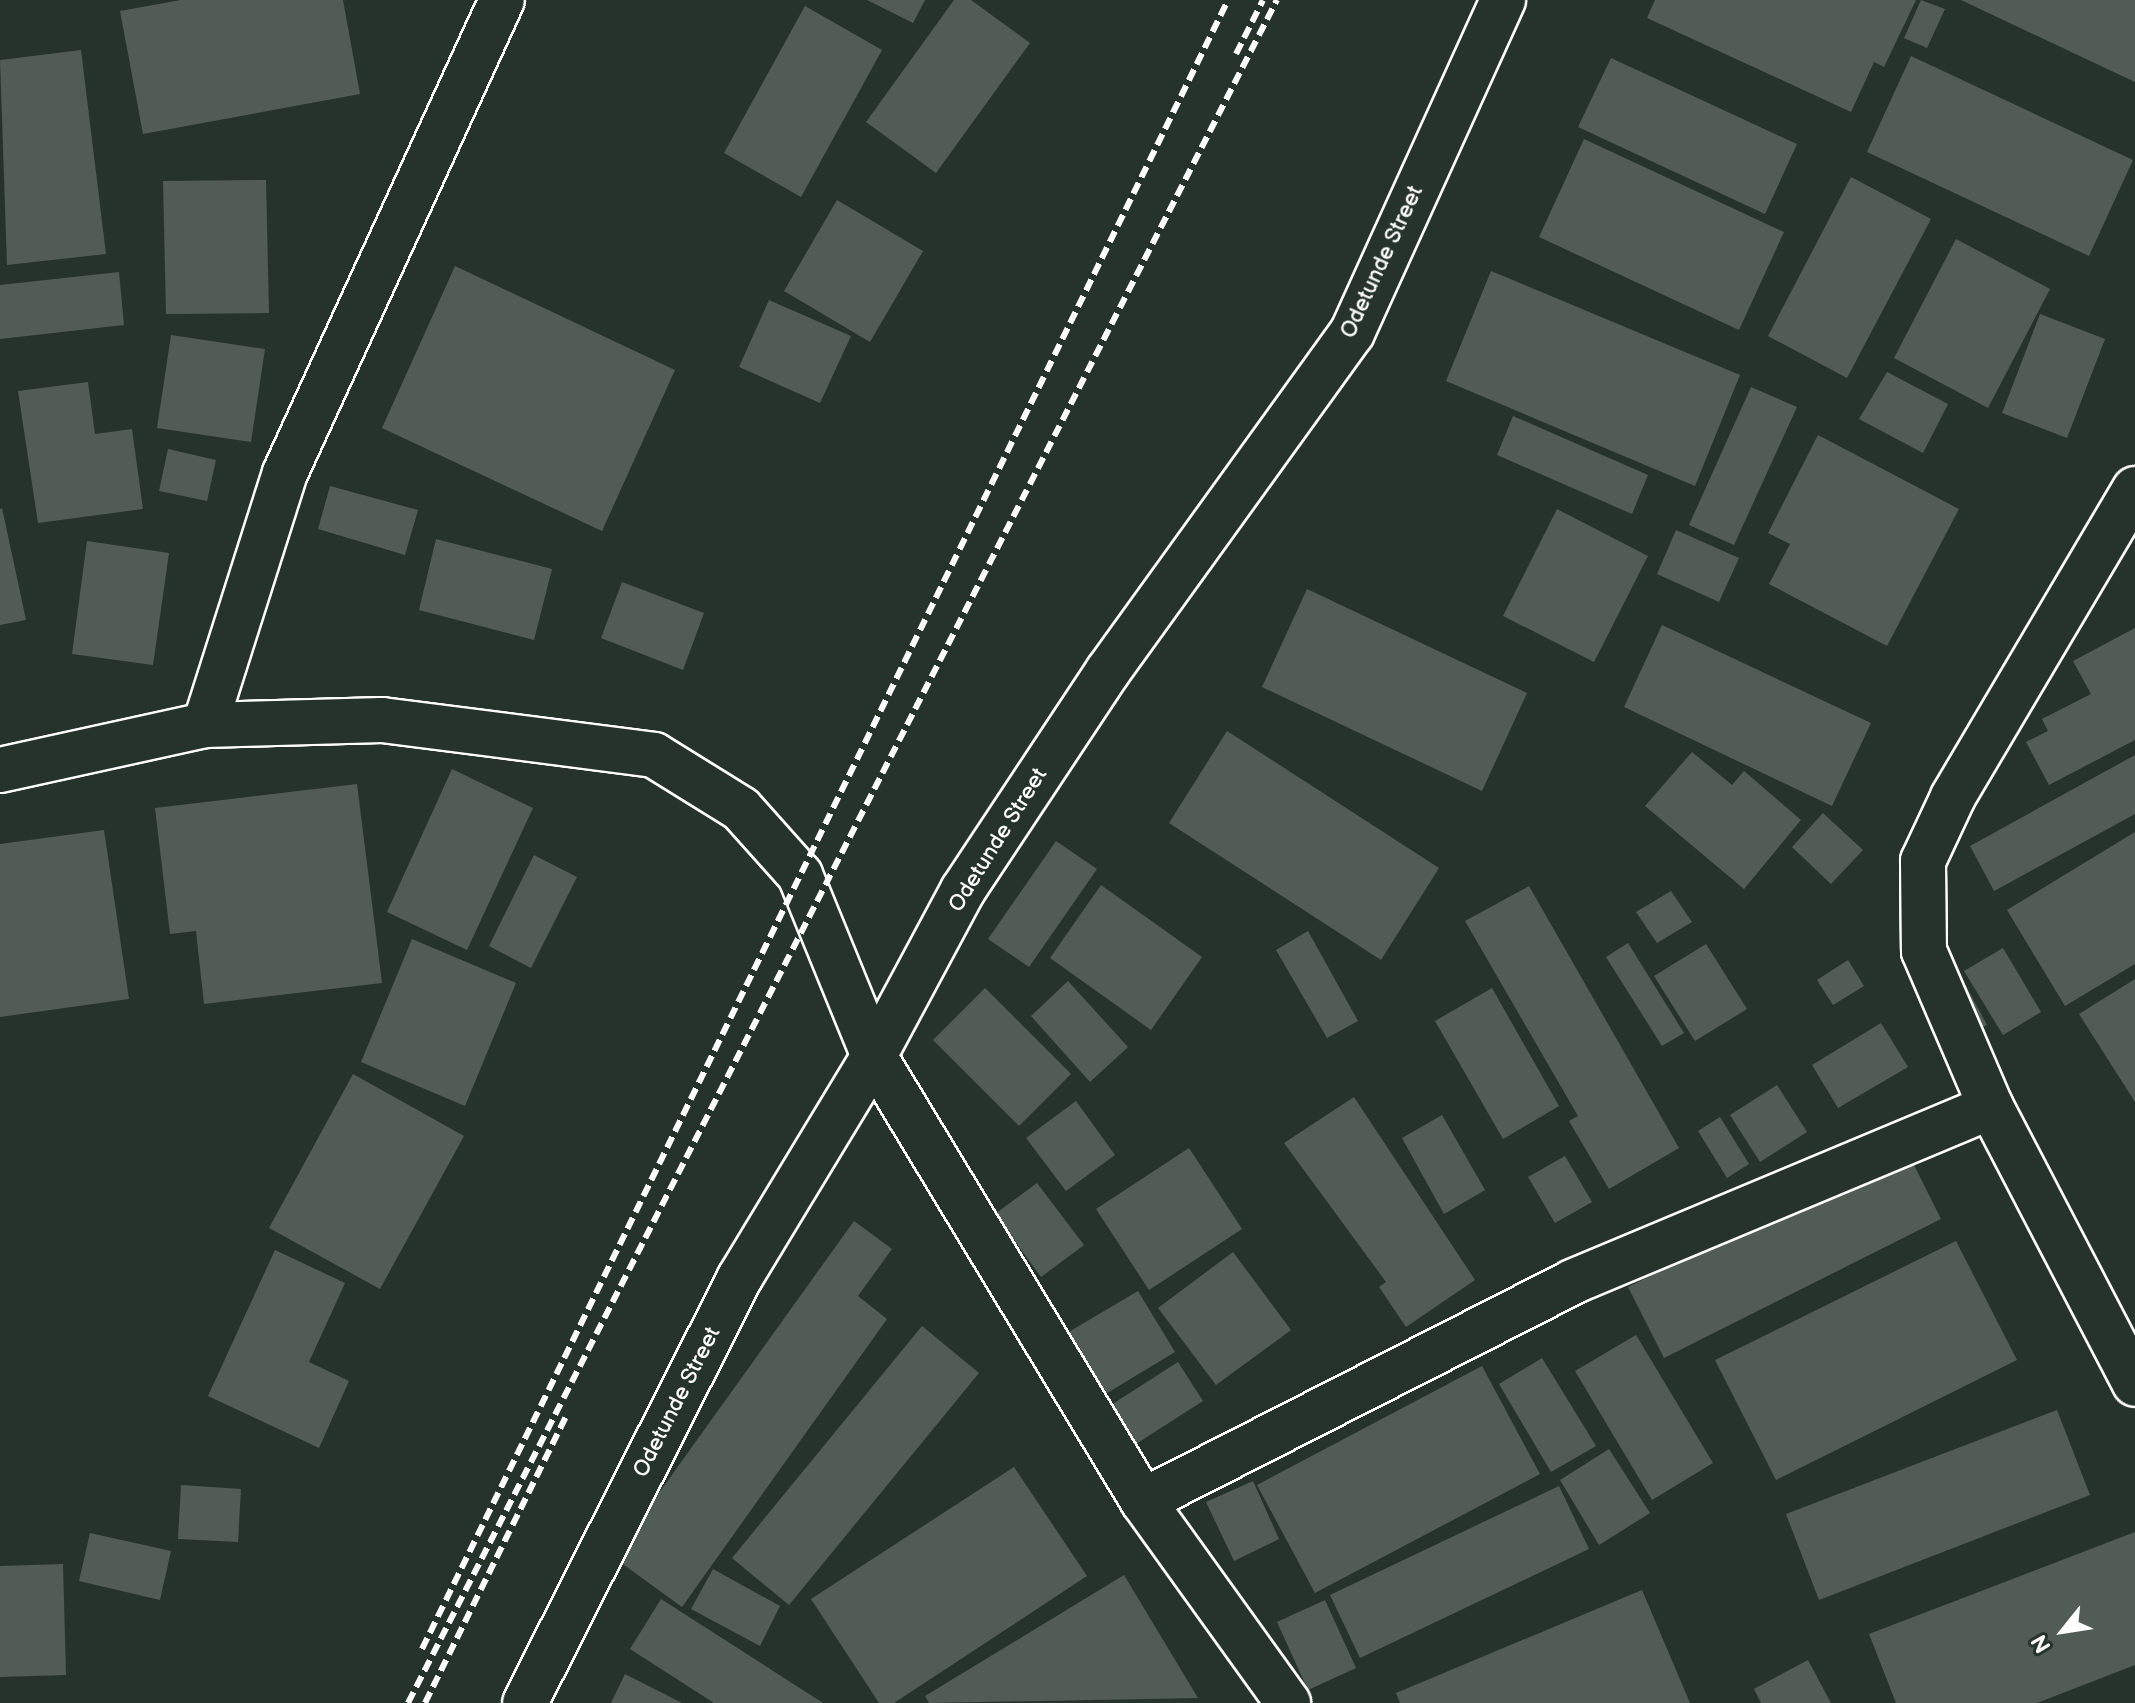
<!DOCTYPE html>
<style>
body{margin:0}
#map{position:relative;width:2135px;height:1703px;overflow:hidden;background:#26332d;font-family:"Balsamiq Sans",sans-serif}
div>[style]{position:absolute}
[style*='--x']{left:calc(var(--x)*1px);top:calc(var(--y)*1px);width:calc(var(--w)*1px);rotate:calc(var(--a)*1deg)}
.building>*{inset:0;background:#515c57}
.roads{filter:drop-shadow(2px 0 #fff) drop-shadow(-2px 0 #fff) drop-shadow(0 2px #fff) drop-shadow(0 -2px #fff)}
.minor>*{height:44px;margin:-22px;padding:0 22px;transform-origin:22px;border-radius:22px;background:#26332d}
.rail>*{height:6px;margin-top:-3px;transform-origin:0;background:repeating-linear-gradient(90deg,#fff 0 12px,transparent 0 18px)}
span{translate:-50% -50%;white-space:nowrap;text-align:center;line-height:1.15;-webkit-text-stroke:6px #26332d;paint-order:stroke}
.street-label{font-size:22px;color:#fff}
.north{position:absolute;left:2023px;top:1591px;width:80px;height:80px;-webkit-text-stroke:6px #26332d;paint-order:stroke;rotate:240deg;font-size:22px;font-weight:700;line-height:32px;text-align:center;color:#fff}
.north::after{content:'';display:block;margin:auto;width:28px;height:36px;background:#fff;clip-path:polygon(50% 0,100% 100%,50% 72%,0 100%)}
</style>
<div id="map">
<div class="building">
<i style="clip-path:polygon(181px 0,343px 0,360px 94px,143px 134px,120px 11px)"></i>
<i style="clip-path:polygon(867px 0,925px 0,913px 23px)"></i>
<i style="clip-path:polygon(954px 0,971px 0,1030px 43px,936px 173px,866px 122px)"></i>
<i style="clip-path:polygon(1655px 0,1916px 0,1884px 67px,1874px 62px,1851px 112px,1647px 18px)"></i>
<i style="clip-path:polygon(1921px 0,1945px 9px,1927px 48px,1904px 38px)"></i>
<i style="clip-path:polygon(1961px 0,2135px 0,2135px 82px)"></i>
<i style="clip-path:polygon(805px 6px,882px 50px,801px 197px,724px 153px)"></i>
<i style="clip-path:polygon(81px 50px,106px 254px,7px 265px,0 60px)"></i>
<i style="clip-path:polygon(1911px 56px,2133px 160px,2089px 256px,1867px 152px)"></i>
<i style="clip-path:polygon(1611px 58px,1797px 144px,1765px 214px,1578px 127px)"></i>
<i style="clip-path:polygon(1584px 139px,1784px 232px,1739px 330px,1539px 237px)"></i>
<i style="clip-path:polygon(1851px 177px,1931px 219px,1847px 378px,1768px 336px)"></i>
<i style="clip-path:polygon(266px 180px,269px 313px,166px 314px,163px 181px)"></i>
<i style="clip-path:polygon(837px 200px,923px 251px,870px 342px,784px 291px)"></i>
<i style="clip-path:polygon(1956px 239px,2050px 289px,1988px 408px,1894px 358px)"></i>
<i style="clip-path:polygon(455px 266px,675px 370px,602px 531px,382px 428px)"></i>
<i style="clip-path:polygon(1491px 271px,1740px 375px,1695px 486px,1446px 381px)"></i>
<i style="clip-path:polygon(119px 272px,124px 325px,0 339px,0 285px)"></i>
<i style="clip-path:polygon(769px 300px,851px 336px,820px 403px,739px 367px)"></i>
<i style="clip-path:polygon(2040px 314px,2105px 339px,2067px 438px,2002px 413px)"></i>
<i style="clip-path:polygon(171px 335px,265px 349px,251px 442px,157px 428px)"></i>
<i style="clip-path:polygon(1887px 372px,1948px 404px,1923px 453px,1859px 419px)"></i>
<i style="clip-path:polygon(88px 382px,95px 434px,132px 429px,143px 509px,38px 523px,18px 391px)"></i>
<i style="clip-path:polygon(1751px 387px,1797px 407px,1734px 545px,1689px 525px)"></i>
<i style="clip-path:polygon(1513px 416px,1648px 475px,1632px 514px,1497px 455px)"></i>
<i style="clip-path:polygon(1818px 435px,1959px 509px,1887px 646px,1769px 584px,1790px 544px,1768px 533px)"></i>
<i style="clip-path:polygon(168px 449px,216px 460px,207px 501px,159px 491px)"></i>
<i style="clip-path:polygon(330px 486px,418px 510px,405px 555px,318px 529px)"></i>
<i style="clip-path:polygon(2px 508px,26px 620px,0 625px,0 509px)"></i>
<i style="clip-path:polygon(1557px 509px,1648px 556px,1594px 662px,1503px 616px)"></i>
<i style="clip-path:polygon(1676px 530px,1739px 558px,1719px 602px,1657px 574px)"></i>
<i style="clip-path:polygon(436px 539px,552px 569px,534px 640px,419px 610px)"></i>
<i style="clip-path:polygon(87px 541px,169px 553px,153px 665px,72px 654px)"></i>
<i style="clip-path:polygon(622px 582px,704px 613px,683px 670px,601px 638px)"></i>
<i style="clip-path:polygon(1307px 589px,1527px 693px,1482px 791px,1262px 687px)"></i>
<i style="clip-path:polygon(1662px 625px,1871px 723px,1832px 806px,1624px 707px)"></i>
<i style="clip-path:polygon(2135px 628px,2135px 740px,2049px 785px,2026px 742px,2048px 731px,2042px 719px,2091px 694px,2073px 661px)"></i>
<i style="clip-path:polygon(1227px 731px,1439px 868px,1381px 960px,1169px 823px)"></i>
<i style="clip-path:polygon(1692px 752px,1732px 785px,1744px 771px,1801px 820px,1744px 889px,1645px 806px)"></i>
<i style="clip-path:polygon(2135px 755px,2135px 814px,1994px 891px,1970px 846px)"></i>
<i style="clip-path:polygon(452px 769px,533px 808px,467px 950px,387px 912px)"></i>
<i style="clip-path:polygon(357px 784px,382px 983px,204px 1004px,196px 931px,170px 934px,155px 808px)"></i>
<i style="clip-path:polygon(1823px 813px,1863px 850px,1831px 884px,1792px 847px)"></i>
<i style="clip-path:polygon(104px 830px,129px 999px,0 1017px,0 844px)"></i>
<i style="clip-path:polygon(2135px 832px,2135px 964px,2065px 1006px,2007px 910px)"></i>
<i style="clip-path:polygon(1056px 841px,1097px 869px,1029px 967px,988px 939px)"></i>
<i style="clip-path:polygon(534px 855px,577px 877px,531px 968px,489px 946px)"></i>
<i style="clip-path:polygon(1101px 885px,1202px 957px,1151px 1030px,1050px 958px)"></i>
<i style="clip-path:polygon(1529px 886px,1679px 1148px,1609px 1189px,1569px 1121px,1578px 1116px,1465px 921px)"></i>
<i style="clip-path:polygon(1671px 891px,1692px 922px,1657px 943px,1636px 912px)"></i>
<i style="clip-path:polygon(1308px 931px,1358px 1021px,1327px 1038px,1276px 950px)"></i>
<i style="clip-path:polygon(412px 939px,516px 983px,465px 1106px,361px 1062px)"></i>
<i style="clip-path:polygon(1628px 943px,1684px 1033px,1662px 1046px,1606px 957px)"></i>
<i style="clip-path:polygon(1706px 944px,1747px 1009px,1695px 1041px,1654px 976px)"></i>
<i style="clip-path:polygon(2003px 948px,2041px 1012px,2003px 1035px,1964px 971px)"></i>
<i style="clip-path:polygon(1848px 960px,1864px 986px,1833px 1005px,1817px 980px)"></i>
<i style="clip-path:polygon(1959px 973px,1987px 1025px,1970px 1033px,1944px 982px)"></i>
<i style="clip-path:polygon(2135px 979px,2135px 1102px,2079px 1014px)"></i>
<i style="clip-path:polygon(1068px 981px,1128px 1047px,1090px 1082px,1031px 1016px)"></i>
<i style="clip-path:polygon(985px 988px,1071px 1074px,1019px 1126px,933px 1040px)"></i>
<i style="clip-path:polygon(1492px 988px,1559px 1106px,1503px 1139px,1435px 1021px)"></i>
<i style="clip-path:polygon(1881px 1023px,1908px 1067px,1838px 1108px,1812px 1065px)"></i>
<i style="clip-path:polygon(353px 1074px,464px 1136px,380px 1289px,269px 1228px)"></i>
<i style="clip-path:polygon(1777px 1085px,1807px 1132px,1760px 1162px,1730px 1115px)"></i>
<i style="clip-path:polygon(1354px 1097px,1475px 1280px,1406px 1327px,1379px 1287px,1386px 1282px,1284px 1143px)"></i>
<i style="clip-path:polygon(1076px 1101px,1115px 1155px,1066px 1191px,1026px 1138px)"></i>
<i style="clip-path:polygon(1442px 1115px,1485px 1190px,1444px 1214px,1402px 1138px)"></i>
<i style="clip-path:polygon(1720px 1117px,1749px 1164px,1727px 1178px,1698px 1131px)"></i>
<i style="clip-path:polygon(1189px 1148px,1242px 1229px,1149px 1290px,1096px 1209px)"></i>
<i style="clip-path:polygon(1906px 1149px,1941px 1219px,1664px 1358px,1628px 1287px)"></i>
<i style="clip-path:polygon(1565px 1156px,1592px 1202px,1555px 1223px,1528px 1177px)"></i>
<i style="clip-path:polygon(1037px 1183px,1084px 1245px,1041px 1277px,995px 1214px)"></i>
<i style="clip-path:polygon(854px 1221px,892px 1249px,858px 1296px,887px 1319px,682px 1607px,613px 1557px)"></i>
<i style="clip-path:polygon(1956px 1241px,2017px 1360px,1776px 1480px,1715px 1360px)"></i>
<i style="clip-path:polygon(275px 1250px,345px 1283px,309px 1362px,349px 1381px,319px 1448px,208px 1396px)"></i>
<i style="clip-path:polygon(1233px 1252px,1291px 1330px,1216px 1385px,1158px 1308px)"></i>
<i style="clip-path:polygon(1138px 1291px,1175px 1352px,1099px 1398px,1062px 1336px)"></i>
<i style="clip-path:polygon(922px 1326px,979px 1373px,789px 1605px,732px 1558px)"></i>
<i style="clip-path:polygon(1636px 1335px,1713px 1463px,1652px 1500px,1575px 1371px)"></i>
<i style="clip-path:polygon(1542px 1358px,1596px 1446px,1551px 1472px,1499px 1384px)"></i>
<i style="clip-path:polygon(1178px 1362px,1203px 1401px,1125px 1451px,1100px 1412px)"></i>
<i style="clip-path:polygon(1482px 1366px,1540px 1474px,1315px 1593px,1257px 1485px)"></i>
<i style="clip-path:polygon(2057px 1410px,2090px 1495px,1819px 1600px,1786px 1514px)"></i>
<i style="clip-path:polygon(1609px 1449px,1650px 1513px,1599px 1545px,1560px 1480px)"></i>
<i style="clip-path:polygon(1014px 1467px,1087px 1576px,894px 1703px,879px 1703px,811px 1599px)"></i>
<i style="clip-path:polygon(1253px 1481px,1279px 1539px,1234px 1561px,1206px 1502px)"></i>
<i style="clip-path:polygon(181px 1485px,241px 1489px,238px 1542px,178px 1539px)"></i>
<i style="clip-path:polygon(1559px 1486px,1589px 1549px,1360px 1658px,1330px 1595px)"></i>
<i style="clip-path:polygon(2135px 1532px,2135px 1665px,2037px 1703px,1896px 1703px,1869px 1634px)"></i>
<i style="clip-path:polygon(90px 1533px,171px 1551px,160px 1600px,79px 1581px)"></i>
<i style="clip-path:polygon(63px 1564px,66px 1675px,0 1677px,0 1566px)"></i>
<i style="clip-path:polygon(713px 1569px,780px 1606px,760px 1646px,691px 1609px)"></i>
<i style="clip-path:polygon(1124px 1575px,1198px 1698px,929px 1703px,925px 1696px)"></i>
<i style="clip-path:polygon(1642px 1590px,1690px 1703px,1400px 1703px,1396px 1693px)"></i>
<i style="clip-path:polygon(661px 1599px,823px 1703px,714px 1703px,630px 1649px)"></i>
<i style="clip-path:polygon(1325px 1600px,1356px 1668px,1308px 1690px,1277px 1622px)"></i>
<i style="clip-path:polygon(1808px 1660px,1831px 1703px,1761px 1703px,1754px 1689px)"></i>
<i style="clip-path:polygon(625px 1674px,682px 1703px,611px 1703px)"></i>
</div>
<div class="roads">
<div class="minor">
<i style="--x:2135;--y:489;--w:358;--a:120.6"></i>
<i style="--x:1953;--y:797;--w:71;--a:115.1"></i>
<i style="--x:1923;--y:861;--w:90;--a:89.4"></i>
<i style="--x:1924;--y:951;--w:170;--a:66.8"></i>
<i style="--x:1991;--y:1107;--w:312;--a:62.5"></i>
<i style="--x:205;--y:725;--w:264;--a:-72.4"></i>
<i style="--x:285;--y:473;--w:520;--a:-65.36"></i>
<i style="--x:0;--y:770;--w:210;--a:-12.4"></i>
<i style="--x:205;--y:725;--w:177;--a:-1.6"></i>
<i style="--x:382;--y:720;--w:274;--a:7.3"></i>
<i style="--x:654;--y:755;--w:102;--a:31.8"></i>
<i style="--x:741;--y:809;--w:89;--a:48.2"></i>
<i style="--x:800;--y:875;--w:196;--a:67.8"></i>
<i style="--x:874;--y:1056;--w:520;--a:58.85"></i>
<i style="--x:1143;--y:1501;--w:249;--a:54.3"></i>
<i style="--x:1143;--y:1501;--w:482;--a:-27"></i>
<i style="--x:1572;--y:1282;--w:454;--a:-22.7"></i>
<i style="--x:525;--y:1703;--w:475;--a:-63.2"></i>
<i style="--x:739;--y:1279;--w:261;--a:-58.8"></i>
<i style="--x:874;--y:1056;--w:188;--a:-61.8"></i>
<i style="--x:963;--y:890;--w:263;--a:-56.5"></i>
<i style="--x:1108;--y:671;--w:417;--a:-54.2"></i>
<i style="--x:1352;--y:333;--w:366;--a:-65.6"></i>
</div>
</div>
<div class="rail">
<i style="--x:1236;--y:54;--w:60;--a:-63.4"></i>
<i style="--x:422;--y:1649;--w:1835;--a:-63.95"></i>
<i style="--x:408;--y:1703;--w:1912;--a:-62.97"></i>
<i style="--x:425;--y:1703;--w:322;--a:-63.8"></i>
</div>
<div class="street-label">
<span style="left:1382px;top:262px;rotate:-65deg">Odetunde Street</span>
<span style="left:998px;top:840px;rotate:-58deg">Odetunde Street</span>
<span style="left:677px;top:1402px;rotate:-63deg">Odetunde Street</span>
</div>
<div class="north">N</div>
</div>
